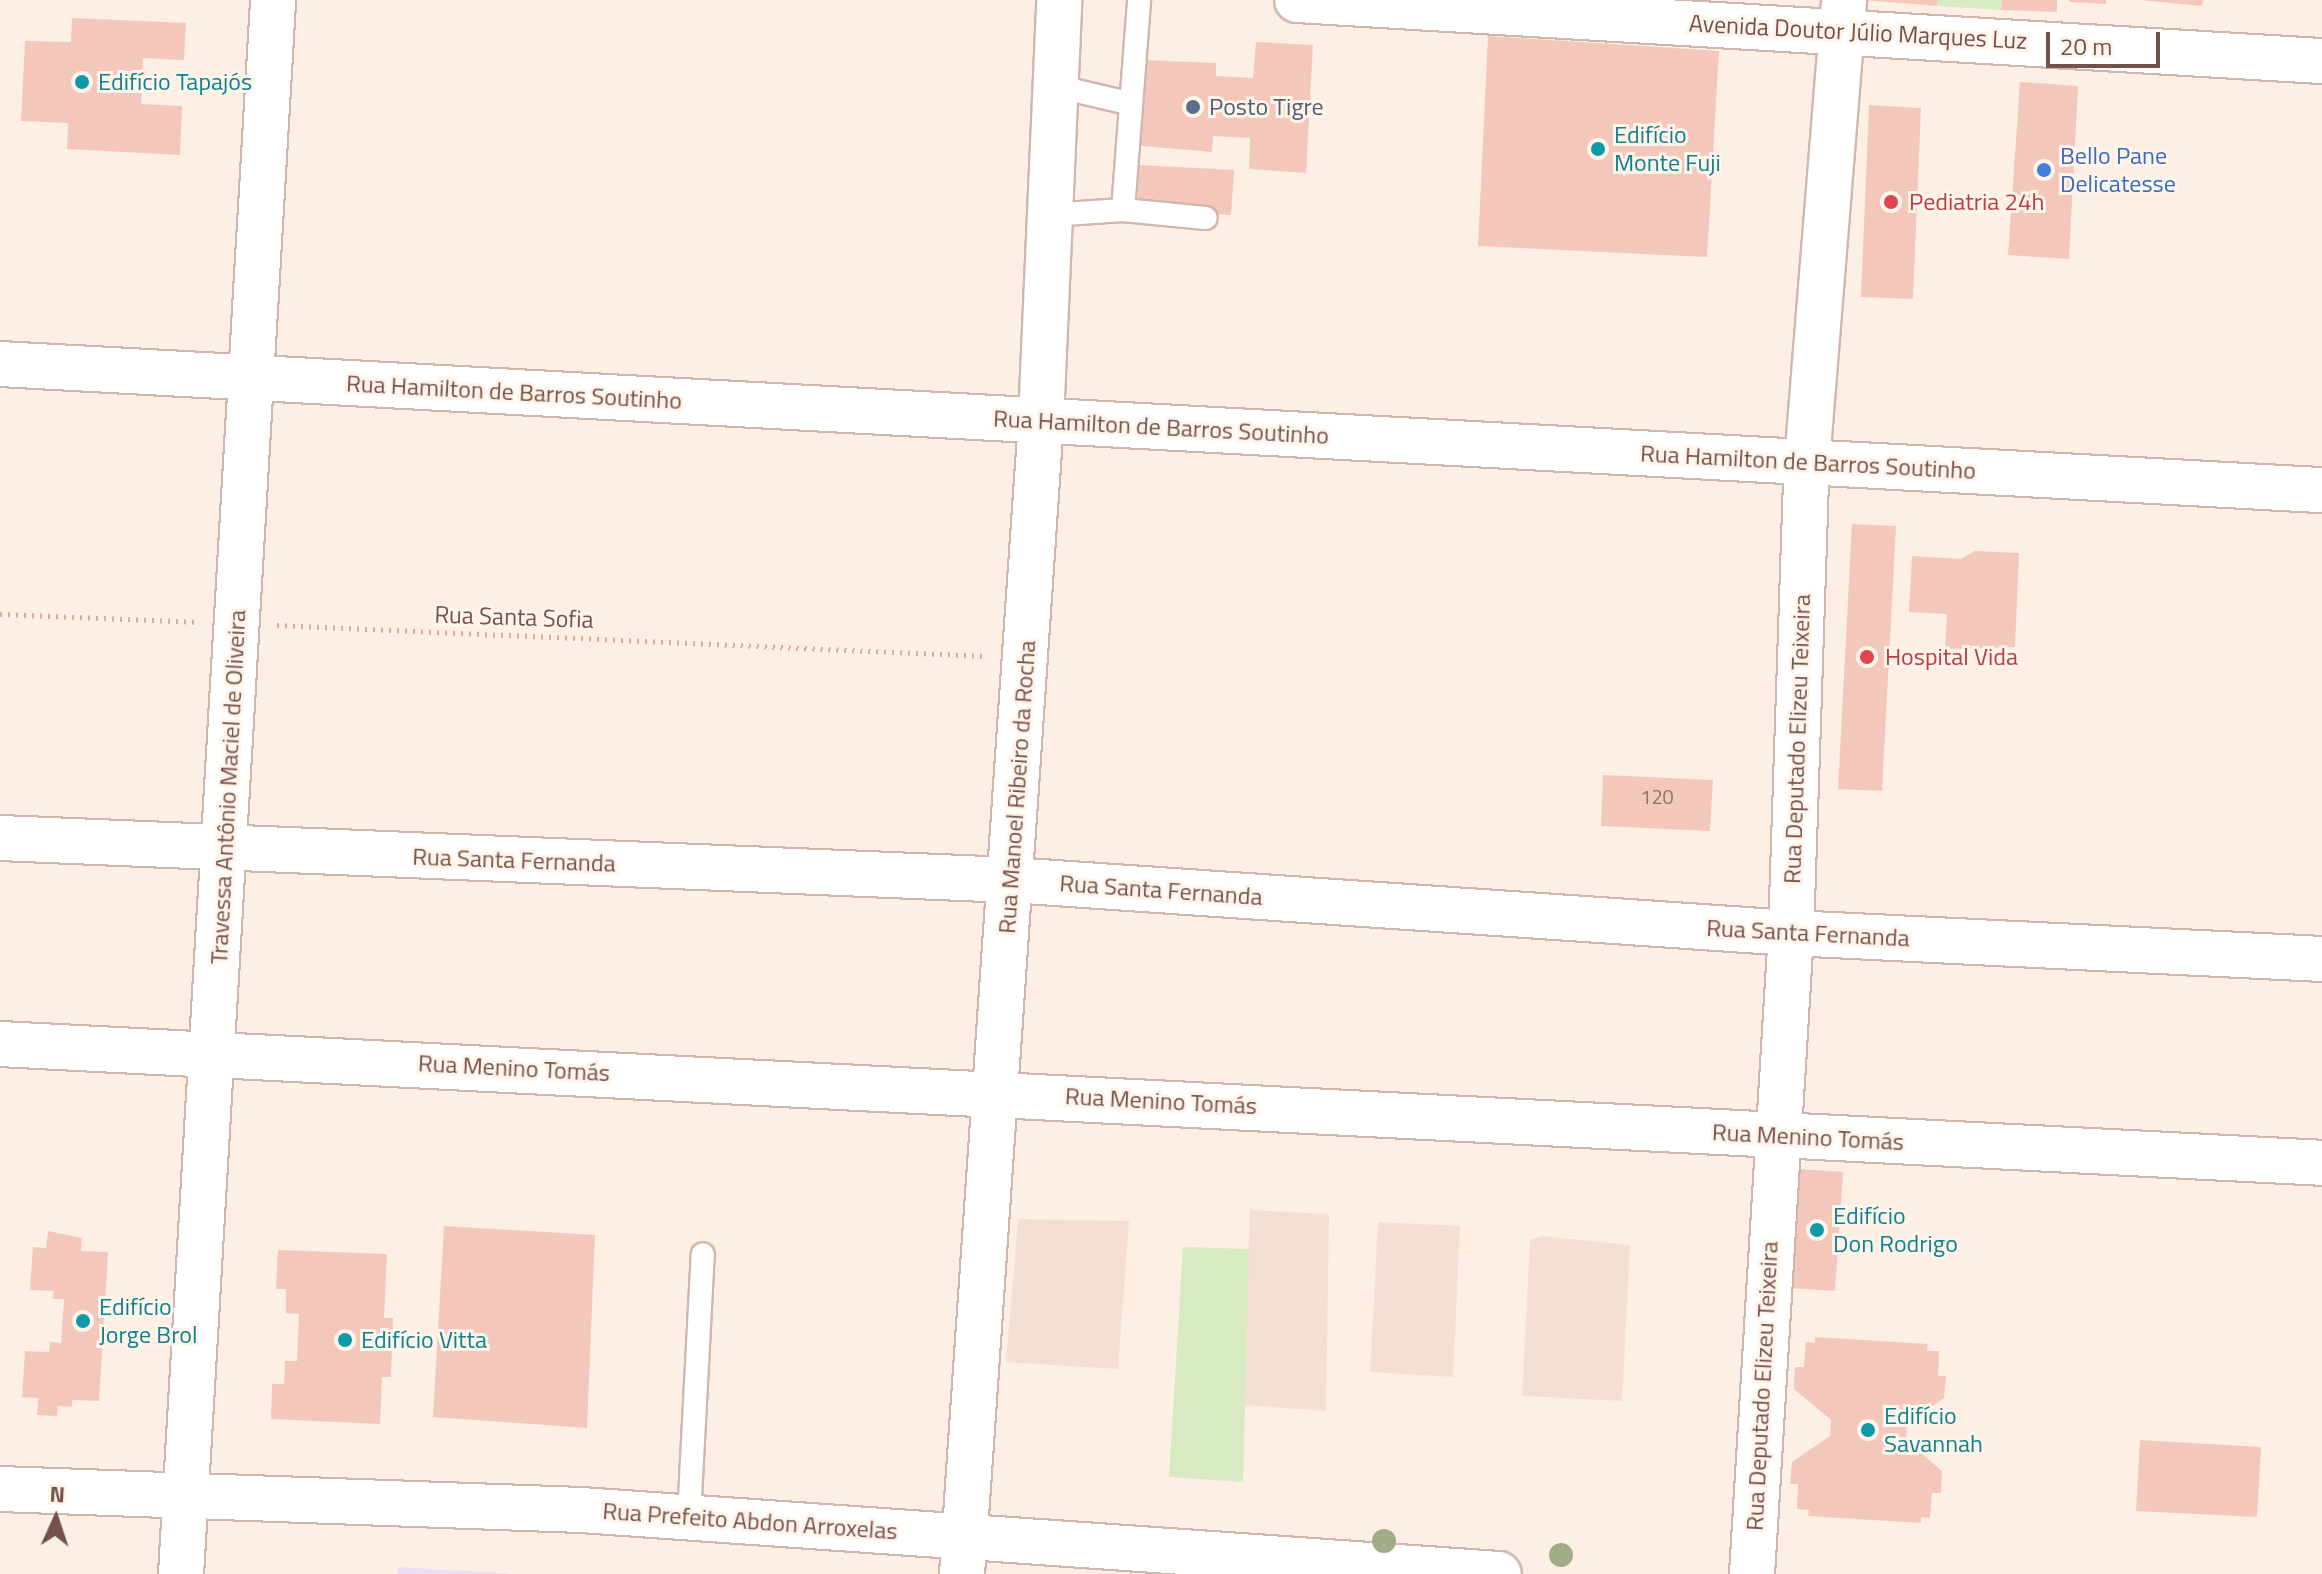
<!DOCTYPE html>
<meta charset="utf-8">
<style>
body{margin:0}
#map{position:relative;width:2322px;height:1574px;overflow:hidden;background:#fdefe4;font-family:"Titillium Web",sans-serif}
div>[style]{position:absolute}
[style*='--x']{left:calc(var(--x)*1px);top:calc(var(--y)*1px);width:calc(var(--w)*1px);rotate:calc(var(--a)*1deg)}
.residential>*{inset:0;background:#f4e0d2}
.education>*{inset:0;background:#ece0f9}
.green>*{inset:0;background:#d8eac2}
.building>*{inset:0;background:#f3c8bb}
.path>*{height:5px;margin-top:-2.5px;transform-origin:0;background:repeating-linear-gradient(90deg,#d7ab9e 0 2px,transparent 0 8px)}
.roads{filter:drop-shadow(2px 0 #d0b7ad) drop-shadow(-2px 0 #d0b7ad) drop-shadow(0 2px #d0b7ad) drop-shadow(0 -2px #d0b7ad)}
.lane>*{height:22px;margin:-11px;padding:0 11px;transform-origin:11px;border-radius:11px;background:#fff}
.street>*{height:44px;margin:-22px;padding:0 22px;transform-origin:22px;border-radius:22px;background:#fff}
.secondary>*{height:44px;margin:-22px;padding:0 22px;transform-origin:22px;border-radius:22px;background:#fff}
.trees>*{width:24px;height:24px;margin:-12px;border-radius:50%;background:#a2ac89}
.dots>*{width:22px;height:22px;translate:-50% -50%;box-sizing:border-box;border:4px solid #fff4ea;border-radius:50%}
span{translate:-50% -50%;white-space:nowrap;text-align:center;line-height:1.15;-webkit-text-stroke:6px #fff4ea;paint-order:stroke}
.number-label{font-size:20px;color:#947066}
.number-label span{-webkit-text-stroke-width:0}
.street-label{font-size:24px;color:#755249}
.culture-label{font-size:24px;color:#0d838f}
.left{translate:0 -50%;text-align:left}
.service-label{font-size:24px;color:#4e5e75}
.shop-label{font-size:24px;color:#366cbe}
.health-label{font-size:24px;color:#be3a42}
.north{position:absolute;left:16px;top:1478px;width:80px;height:80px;-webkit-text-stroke:6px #fff4ea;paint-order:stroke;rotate:3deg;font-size:22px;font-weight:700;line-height:32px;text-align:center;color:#755249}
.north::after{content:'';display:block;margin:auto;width:28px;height:36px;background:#755249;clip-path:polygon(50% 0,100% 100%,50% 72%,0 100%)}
.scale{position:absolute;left:2046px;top:32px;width:114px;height:36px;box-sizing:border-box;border:4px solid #755249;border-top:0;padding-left:10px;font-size:24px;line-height:28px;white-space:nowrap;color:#755249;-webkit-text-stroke:6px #fff4ea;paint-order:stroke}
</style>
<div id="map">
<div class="residential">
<i style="clip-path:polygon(1250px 1210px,1329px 1214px,1326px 1411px,1243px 1405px)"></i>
<i style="clip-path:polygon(1018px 1219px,1129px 1221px,1118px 1369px,1006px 1362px)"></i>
<i style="clip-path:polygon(1378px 1222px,1460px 1226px,1453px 1377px,1370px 1372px)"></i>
<i style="clip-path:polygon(1542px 1236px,1630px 1245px,1622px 1401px,1522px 1396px,1530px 1240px)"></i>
</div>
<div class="education">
<i style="clip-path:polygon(398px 1567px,467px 1571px,517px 1574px,397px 1574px)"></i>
</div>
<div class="green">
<i style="clip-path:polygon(1937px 0,2002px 0,2001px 10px,1937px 6px)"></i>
<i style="clip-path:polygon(1183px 1247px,1249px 1249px,1243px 1482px,1169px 1477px)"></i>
</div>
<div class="building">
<i style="clip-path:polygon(1863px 0,1937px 0,1937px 6px)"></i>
<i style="clip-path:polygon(2002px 0,2057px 0,2057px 12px,2001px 10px)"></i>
<i style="clip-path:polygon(2069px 0,2106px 0,2106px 4px,2069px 2px)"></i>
<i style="clip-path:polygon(2141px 0,2203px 0,2202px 6px)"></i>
<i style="clip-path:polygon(72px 18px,186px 23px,184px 60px,143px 58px,141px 104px,182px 106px,180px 155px,67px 149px,68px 123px,21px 121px,25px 41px,71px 42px)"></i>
<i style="clip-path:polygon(1488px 36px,1719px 51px,1707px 257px,1478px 246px)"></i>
<i style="clip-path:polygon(1256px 42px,1313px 45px,1306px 173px,1249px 169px,1250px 138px,1213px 136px,1212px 152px,1131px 145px,1140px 60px,1216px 63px,1216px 76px,1253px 78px)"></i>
<i style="clip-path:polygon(2020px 82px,2078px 86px,2069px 259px,2008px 255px)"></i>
<i style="clip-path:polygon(1869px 105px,1921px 108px,1913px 299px,1861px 297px)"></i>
<i style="clip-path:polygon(1139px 165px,1234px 170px,1231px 215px,1137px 210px)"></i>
<i style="clip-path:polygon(1852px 524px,1896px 526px,1882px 791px,1838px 789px)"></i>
<i style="clip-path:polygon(1975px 551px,2019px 553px,2015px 647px,1945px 649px,1947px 614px,1909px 612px,1912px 556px,1961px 559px)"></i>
<i style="clip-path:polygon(1603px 775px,1713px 780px,1710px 831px,1601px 826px)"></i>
<i style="clip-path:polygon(1798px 1169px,1843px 1172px,1835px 1291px,1790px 1288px)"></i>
<i style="clip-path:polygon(444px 1226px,595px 1235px,587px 1428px,433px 1417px)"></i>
<i style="clip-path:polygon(48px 1231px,82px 1238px,81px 1251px,108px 1252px,99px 1401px,72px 1400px,72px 1407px,58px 1406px,57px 1416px,37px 1415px,38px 1398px,22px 1397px,25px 1351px,49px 1352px,50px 1342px,61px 1343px,64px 1299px,53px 1299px,54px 1291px,30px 1290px,33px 1247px,46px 1248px)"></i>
<i style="clip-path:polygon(278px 1250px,387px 1254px,384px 1318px,393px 1318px,391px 1377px,382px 1377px,380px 1424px,271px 1419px,272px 1384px,284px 1384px,285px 1361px,297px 1361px,299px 1314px,286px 1313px,286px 1289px,276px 1289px)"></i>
<i style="clip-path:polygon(1815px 1337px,1928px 1344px,1927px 1351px,1939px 1351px,1938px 1376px,1946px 1376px,1944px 1398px,1907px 1424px,1906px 1440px,1942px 1471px,1941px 1493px,1932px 1493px,1930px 1518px,1921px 1517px,1921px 1523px,1808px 1516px,1809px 1510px,1797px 1509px,1798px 1484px,1790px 1484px,1792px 1462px,1830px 1436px,1831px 1420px,1794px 1389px,1795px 1367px,1804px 1367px,1806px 1342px,1815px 1343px)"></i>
<i style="clip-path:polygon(2140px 1440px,2261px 1447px,2257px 1517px,2136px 1511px)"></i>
</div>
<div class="path">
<i style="--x:0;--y:614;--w:195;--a:2.3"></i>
<i style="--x:277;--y:625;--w:710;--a:2.5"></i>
</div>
<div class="roads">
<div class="lane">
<i style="--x:1055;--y:86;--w:75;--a:13.1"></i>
<i style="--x:1123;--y:210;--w:211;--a:-85.6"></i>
<i style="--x:1050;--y:215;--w:73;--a:-3.9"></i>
<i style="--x:1123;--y:210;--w:83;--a:5.5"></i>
<i style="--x:689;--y:1517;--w:263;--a:-87"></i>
</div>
<div class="street">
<i style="--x:0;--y:364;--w:2325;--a:3.11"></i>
<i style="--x:0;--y:838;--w:1012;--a:2.38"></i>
<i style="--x:1011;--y:880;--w:782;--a:3.89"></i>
<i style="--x:1791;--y:933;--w:532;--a:2.8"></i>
<i style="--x:0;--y:1044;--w:2325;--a:2.93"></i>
<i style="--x:0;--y:1489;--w:581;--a:2.07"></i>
<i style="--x:581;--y:1510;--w:920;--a:3.99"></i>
<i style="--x:1752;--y:1574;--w:642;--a:-86.52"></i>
<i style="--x:1791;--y:933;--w:471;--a:-88.1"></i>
<i style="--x:1807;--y:462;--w:463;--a:-85.4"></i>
</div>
<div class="secondary">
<i style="--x:1297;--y:0;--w:1027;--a:3.41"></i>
<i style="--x:181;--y:1574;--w:1577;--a:-86.65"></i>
<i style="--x:962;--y:1574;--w:1157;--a:-86.08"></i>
<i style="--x:1041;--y:420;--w:420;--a:-87.5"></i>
</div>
</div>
<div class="trees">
<i style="left:1384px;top:1541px"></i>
<i style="left:1561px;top:1555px"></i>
</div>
<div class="dots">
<i style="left:82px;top:82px;background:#0f9aa8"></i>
<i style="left:1193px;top:107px;background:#5c6f8a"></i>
<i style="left:1598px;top:149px;background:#0f9aa8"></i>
<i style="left:2044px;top:170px;background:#3f7fe0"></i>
<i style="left:1891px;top:202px;background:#e0444e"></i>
<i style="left:1867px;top:657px;background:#e0444e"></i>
<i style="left:1817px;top:1230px;background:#0f9aa8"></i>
<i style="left:83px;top:1321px;background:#0f9aa8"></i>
<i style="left:345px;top:1340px;background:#0f9aa8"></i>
<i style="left:1868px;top:1430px;background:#0f9aa8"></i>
</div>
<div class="number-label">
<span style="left:1657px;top:796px">120</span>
</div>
<div class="street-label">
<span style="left:1858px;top:32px;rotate:3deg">Avenida Doutor Júlio Marques Luz</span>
<span style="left:514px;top:392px;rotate:3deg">Rua Hamilton de Barros Soutinho</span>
<span style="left:1161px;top:427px;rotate:3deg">Rua Hamilton de Barros Soutinho</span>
<span style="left:1808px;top:462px;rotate:3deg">Rua Hamilton de Barros Soutinho</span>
<span style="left:514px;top:617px;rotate:2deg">Rua Santa Sofia</span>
<span style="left:1797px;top:739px;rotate:-88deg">Rua Deputado Elizeu Teixeira</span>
<span style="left:228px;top:787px;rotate:-87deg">Travessa Antônio Maciel de Oliveira</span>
<span style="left:1017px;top:787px;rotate:-86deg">Rua Manoel Ribeiro da Rocha</span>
<span style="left:514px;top:860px;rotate:2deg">Rua Santa Fernanda</span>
<span style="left:1161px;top:890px;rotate:4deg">Rua Santa Fernanda</span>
<span style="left:1808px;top:933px;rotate:3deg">Rua Santa Fernanda</span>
<span style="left:514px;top:1068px;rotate:3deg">Rua Menino Tomás</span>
<span style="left:1161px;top:1101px;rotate:3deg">Rua Menino Tomás</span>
<span style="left:1808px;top:1137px;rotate:3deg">Rua Menino Tomás</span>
<span style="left:1762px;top:1386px;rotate:-87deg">Rua Deputado Elizeu Teixeira</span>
<span style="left:750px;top:1521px;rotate:4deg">Rua Prefeito Abdon Arroxelas</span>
</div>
<div class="culture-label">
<span class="left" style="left:98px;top:82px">Edifício Tapajós</span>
<span class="left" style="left:1614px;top:149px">Edifício<br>Monte Fuji</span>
<span class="left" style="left:1833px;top:1230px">Edifício<br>Don Rodrigo</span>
<span class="left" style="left:99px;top:1321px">Edifício<br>Jorge Brol</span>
<span class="left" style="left:361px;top:1340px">Edifício Vitta</span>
<span class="left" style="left:1884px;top:1430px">Edifício<br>Savannah</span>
</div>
<div class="service-label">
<span class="left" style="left:1209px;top:107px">Posto Tigre</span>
</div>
<div class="shop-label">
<span class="left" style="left:2060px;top:170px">Bello Pane<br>Delicatesse</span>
</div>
<div class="health-label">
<span class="left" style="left:1909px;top:202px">Pediatria 24h</span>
<span class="left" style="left:1885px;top:657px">Hospital Vida</span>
</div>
<div class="north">N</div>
<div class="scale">20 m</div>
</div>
